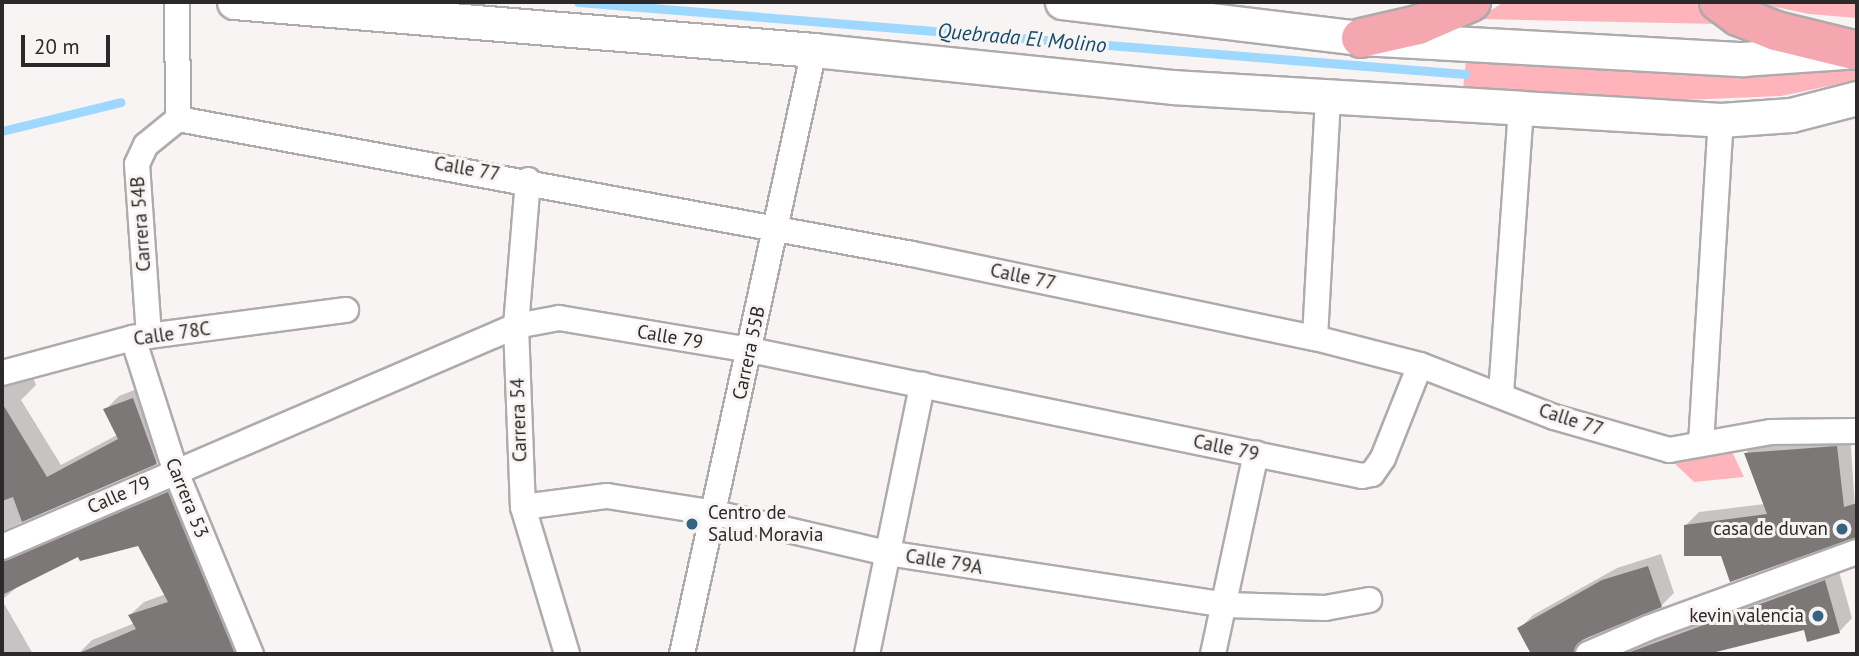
<!DOCTYPE html>
<style>
body{margin:0}
#map{position:relative;width:1859px;height:656px;overflow:hidden;background:#f9f4f4;font-family:"PT Sans",sans-serif}
div>[style]{position:absolute}
[style*='--x']{left:calc(var(--x)*1px);top:calc(var(--y)*1px);width:calc(var(--w)*1px);rotate:calc(var(--a)*1deg)}
.green>*{inset:0;background:#ffb4bb}
.shadow>*{inset:0;background:#0003}
.stream>*{height:9px;margin:-4.5px;padding:0 4.5px;transform-origin:4.5px;border-radius:4.5px;background:#9ed8fe}
.building>*{inset:0;background:#7d7878}
.roads{filter:drop-shadow(2px 0 #afaaab) drop-shadow(-2px 0 #afaaab) drop-shadow(0 2px #afaaab) drop-shadow(0 -2px #afaaab)}
.street>*{height:24px;margin:-12px;padding:0 12px;transform-origin:12px;border-radius:12px;background:#fff}
.secondary>*{height:33px;margin:-16.5px;padding:0 16.5px;transform-origin:16.5px;border-radius:16.5px;background:#fff}
.highway>*{height:38px;margin:-19px;padding:0 19px;transform-origin:19px;border-radius:19px;background:#f4a7ae}
.dots>*{width:19px;height:19px;translate:-50% -50%;box-sizing:border-box;border:4px solid #f9f4f4;border-radius:50%}
span{translate:-50% -50%;white-space:nowrap;text-align:center;line-height:1.15;-webkit-text-stroke:6px #f9f4f4;paint-order:stroke}
.street-label{font-size:19px;color:#2b2929}
.poi-label{font-size:19px;color:#2b2929}
.left{translate:0 -50%;text-align:left}
.right{translate:-100% -50%;text-align:right}
.water-label{font-size:21px;color:#144e6d;font-style:italic}
.frame{position:absolute;inset:0;border:4px solid #2b2929;pointer-events:none}
.scale{position:absolute;left:21px;top:35px;width:89px;height:32px;box-sizing:border-box;border:4px solid #2b2929;border-top:0;padding-left:9px;font-size:21px;line-height:24px;white-space:nowrap;color:#2b2929;-webkit-text-stroke:5px #f9f4f4;paint-order:stroke}
</style>
<div id="map">
<div class="green">
<i style="clip-path:polygon(1504px 2px,1695px 2px,1718px 24px,1477px 19px)"></i>
<i style="clip-path:polygon(1751px 2px,1857px 2px,1857px 18px,1809px 14px)"></i>
<i style="clip-path:polygon(1466px 60px,1774px 76px,1857px 65px,1857px 80px,1781px 96px,1684px 100px,1463px 89px)"></i>
<i style="clip-path:polygon(1728px 443px,1744px 477px,1694px 482px,1671px 460px)"></i>
</div>
<div class="shadow">
<i style="clip-path:polygon(2px 365px,31px 372px,36px 385px,21px 400px,61px 465px,117px 435px,105px 410px,119px 396px,147px 385px,170px 449px,156px 462px,2px 531px)"></i>
<i style="clip-path:polygon(1850px 434px,1857px 537px,1722px 554px,1686px 525px,1699px 512px,1765px 504px,1746px 453px,1759px 440px)"></i>
<i style="clip-path:polygon(182px 480px,257px 654px,78px 654px,92px 640px,135px 623px,130px 615px,144px 602px,166px 594px,138px 544px,79px 554px,23px 582px,2px 600px,2px 539px)"></i>
<i style="clip-path:polygon(1661px 554px,1674px 593px,1661px 606px,1588px 636px,1570px 654px,1533px 654px,1520px 628px,1533px 615px,1617px 568px)"></i>
<i style="clip-path:polygon(1838px 568px,1852px 618px,1839px 632px,1805px 628px,1758px 636px,1702px 654px,1608px 654px)"></i>
<i style="clip-path:polygon(2px 600px,33px 654px,2px 654px)"></i>
</div>
<div class="stream">
<i style="--x:578;--y:2;--w:890;--a:4.64"></i>
<i style="--x:2;--y:131;--w:122;--a:-13.7"></i>
</div>
<div class="building">
<i style="clip-path:polygon(133px 398px,157px 464px,22px 522px,13px 497px,2px 501px,2px 403px,47px 477px,118px 439px,103px 409px)"></i>
<i style="clip-path:polygon(1837px 446px,1844px 507px,1857px 503px,1857px 537px,1730px 582px,1721px 556px,1684px 556px,1684px 525px,1767px 514px,1744px 453px)"></i>
<i style="clip-path:polygon(168px 492px,235px 654px,77px 654px,136px 629px,128px 615px,168px 602px,138px 546px,80px 561px,78px 557px,2px 595px,2px 562px)"></i>
<i style="clip-path:polygon(1648px 566px,1662px 607px,1582px 640px,1573px 654px,1531px 654px,1517px 628px,1602px 580px)"></i>
<i style="clip-path:polygon(1825px 580px,1840px 633px,1807px 642px,1804px 630px,1708px 654px,1625px 654px)"></i>
</div>
<div class="roads">
<div class="street">
<i style="--x:177;--y:2;--w:117;--a:89.5"></i>
<i style="--x:178;--y:119;--w:746;--a:10.42"></i>
<i style="--x:912;--y:254;--w:412;--a:11.8"></i>
<i style="--x:1315;--y:338;--w:108;--a:14.4"></i>
<i style="--x:1420;--y:365;--w:144;--a:21.2"></i>
<i style="--x:1554;--y:417;--w:120;--a:16"></i>
<i style="--x:1669;--y:450;--w:104;--a:-10"></i>
<i style="--x:1771;--y:432;--w:86;--a:-0.7"></i>
<i style="--x:528;--y:180;--w:146;--a:94.7"></i>
<i style="--x:516;--y:326;--w:181;--a:87.8"></i>
<i style="--x:523;--y:507;--w:153;--a:73.3"></i>
<i style="--x:149;--y:336;--w:172;--a:-94"></i>
<i style="--x:137;--y:164;--w:21;--a:-65"></i>
<i style="--x:146;--y:145;--w:41;--a:-39.1"></i>
<i style="--x:133;--y:338;--w:139;--a:72.3"></i>
<i style="--x:175;--y:470;--w:199;--a:67.6"></i>
<i style="--x:1315;--y:338;--w:241;--a:-86.9"></i>
<i style="--x:2;--y:373;--w:136;--a:-15"></i>
<i style="--x:133;--y:338;--w:215;--a:-7.5"></i>
<i style="--x:1501;--y:394;--w:287;--a:-86"></i>
<i style="--x:1701;--y:444;--w:325;--a:-86.5"></i>
<i style="--x:523;--y:507;--w:85;--a:-7.5"></i>
<i style="--x:607;--y:496;--w:109;--a:8.9"></i>
<i style="--x:715;--y:513;--w:177;--a:13.1"></i>
<i style="--x:887;--y:553;--w:343;--a:8.7"></i>
<i style="--x:1226;--y:605;--w:99;--a:1.7"></i>
<i style="--x:1325;--y:608;--w:45;--a:-10.3"></i>
<i style="--x:2;--y:547;--w:559;--a:-23.27"></i>
<i style="--x:516;--y:326;--w:44;--a:-10.5"></i>
<i style="--x:559;--y:318;--w:194;--a:9.5"></i>
<i style="--x:750;--y:350;--w:625;--a:11.63"></i>
<i style="--x:1362;--y:476;--w:10;--a:-11"></i>
<i style="--x:1372;--y:474;--w:19;--a:-55"></i>
<i style="--x:1383;--y:458;--w:100;--a:-68.3"></i>
<i style="--x:682;--y:654;--w:618;--a:-77.67"></i>
<i style="--x:867;--y:654;--w:275;--a:-78.4"></i>
<i style="--x:1213;--y:654;--w:205;--a:-77.9"></i>
<i style="--x:1588;--y:654;--w:65;--a:-23.4"></i>
<i style="--x:1648;--y:628;--w:222;--a:-20"></i>
</div>
<div class="secondary">
<i style="--x:234;--y:2;--w:582;--a:4.73"></i>
<i style="--x:814;--y:50;--w:360;--a:5.9"></i>
<i style="--x:1172;--y:87;--w:350;--a:3.4"></i>
<i style="--x:1521;--y:108;--w:200;--a:3.4"></i>
<i style="--x:1721;--y:120;--w:70;--a:-4.1"></i>
<i style="--x:1791;--y:115;--w:68;--a:-14.4"></i>
<i style="--x:1062;--y:2;--w:301;--a:6.9"></i>
<i style="--x:1361;--y:38;--w:382;--a:3.2"></i>
<i style="--x:1742;--y:59;--w:102;--a:-3.9"></i>
</div>
<div class="highway">
<i style="--x:1719;--y:2;--w:24;--a:36"></i>
<i style="--x:1738;--y:16;--w:41;--a:21.5"></i>
<i style="--x:1776;--y:31;--w:80;--a:13.7"></i>
<i style="--x:1361;--y:38;--w:58;--a:-12.8"></i>
<i style="--x:1418;--y:25;--w:58;--a:-23.5"></i>
</div>
</div>
<div class="dots">
<i style="left:692px;top:524px;background:#336482"></i>
<i style="left:1842px;top:529px;background:#336482"></i>
<i style="left:1818px;top:616px;background:#336482"></i>
</div>
<div class="street-label">
<span style="left:467px;top:169px;rotate:10deg">Calle 77</span>
<span style="left:141px;top:224px;rotate:-94deg">Carrera 54B</span>
<span style="left:1023px;top:277px;rotate:12deg">Calle 77</span>
<span style="left:172px;top:334px;rotate:-8deg">Calle 78C</span>
<span style="left:670px;top:337px;rotate:10deg">Calle 79</span>
<span style="left:749px;top:353px;rotate:-78deg">Carrera 55B</span>
<span style="left:519px;top:420px;rotate:-92deg">Carrera 54</span>
<span style="left:1571px;top:420px;rotate:18deg">Calle 77</span>
<span style="left:1226px;top:448px;rotate:12deg">Calle 79</span>
<span style="left:119px;top:495px;rotate:-24deg">Calle 79</span>
<span style="left:187px;top:498px;rotate:68deg">Carrera 53</span>
<span style="left:944px;top:562px;rotate:9deg">Calle 79A</span>
</div>
<div class="poi-label">
<span class="left" style="left:708px;top:524px">Centro de<br>Salud Moravia</span>
<span class="right" style="left:1828px;top:529px">casa de duvan</span>
<span class="right" style="left:1804px;top:616px">kevin valencia</span>
</div>
<div class="water-label">
<span style="left:1022px;top:38px;rotate:5deg">Quebrada El Molino</span>
</div>
<div class="frame"></div>
<div class="scale">20 m</div>
</div>
